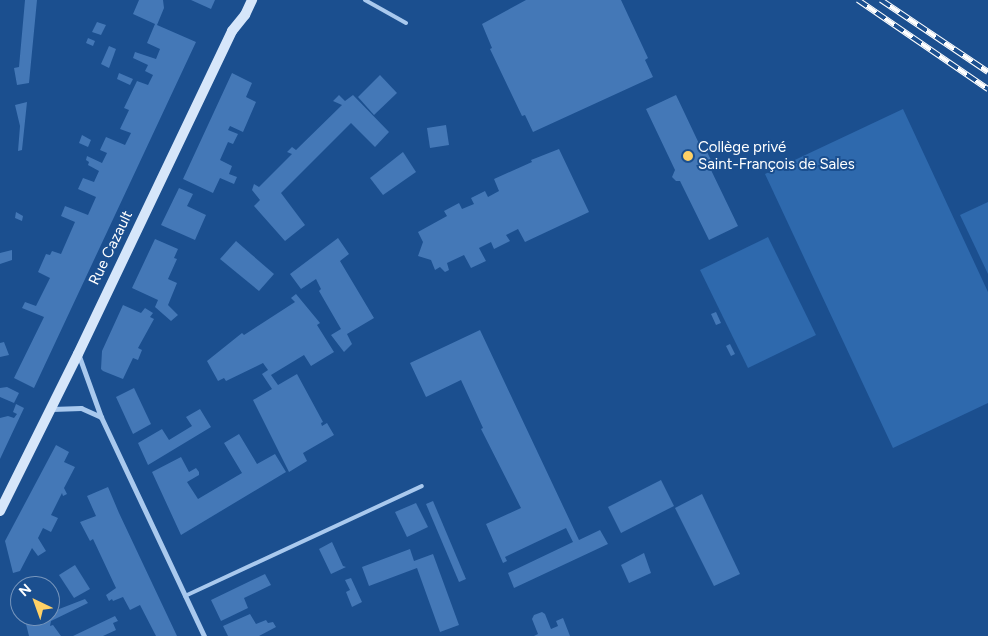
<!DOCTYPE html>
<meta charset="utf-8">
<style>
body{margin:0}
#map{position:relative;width:988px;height:636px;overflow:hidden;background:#1b4f8f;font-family:Figtree,sans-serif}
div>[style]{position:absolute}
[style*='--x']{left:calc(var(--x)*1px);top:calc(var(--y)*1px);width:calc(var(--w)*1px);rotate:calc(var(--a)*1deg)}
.green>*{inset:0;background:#2e69ad}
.building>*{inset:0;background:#4478b7}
.lane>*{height:4px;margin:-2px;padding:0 2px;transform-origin:2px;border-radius:2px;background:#a9c9ee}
.street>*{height:5px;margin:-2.5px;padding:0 2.5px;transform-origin:2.5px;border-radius:2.5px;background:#a9c9ee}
.secondary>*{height:10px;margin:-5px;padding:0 5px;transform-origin:5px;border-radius:5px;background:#d6e6fa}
.rail>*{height:5.5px;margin-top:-2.75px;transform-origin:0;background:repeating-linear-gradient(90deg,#1b4f8f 0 11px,#fff 0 22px);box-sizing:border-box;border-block:1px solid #fff}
.dots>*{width:14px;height:14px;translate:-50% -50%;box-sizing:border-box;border:2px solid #1b4f8f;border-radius:50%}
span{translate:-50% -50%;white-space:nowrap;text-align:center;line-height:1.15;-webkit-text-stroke:4px #1b4f8f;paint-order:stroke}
.poi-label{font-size:15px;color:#fff}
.left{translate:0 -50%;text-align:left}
.street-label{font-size:15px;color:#fff}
.north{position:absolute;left:10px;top:576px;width:50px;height:50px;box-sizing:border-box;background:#1b4f8f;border:1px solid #7695bc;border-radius:50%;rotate:318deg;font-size:14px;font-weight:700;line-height:20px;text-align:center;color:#fff}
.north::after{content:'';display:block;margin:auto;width:18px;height:22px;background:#ffd166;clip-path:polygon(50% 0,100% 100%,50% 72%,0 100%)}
</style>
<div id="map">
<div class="green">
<i style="clip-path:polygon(903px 109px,988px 292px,988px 403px,893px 448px,765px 174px)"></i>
<i style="clip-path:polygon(988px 202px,988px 274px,960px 215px)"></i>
<i style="clip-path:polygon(768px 237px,816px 335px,748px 368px,700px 270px)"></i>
</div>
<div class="building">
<i style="clip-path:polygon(25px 0,37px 0,29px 83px,17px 85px,14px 68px,19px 67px)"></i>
<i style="clip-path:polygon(139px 0,163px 0,164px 8px,157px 25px,196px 42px,34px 388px,14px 378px,44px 317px,22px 308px,25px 302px,36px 306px,50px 278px,38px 272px,46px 254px,50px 255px,52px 251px,61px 254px,75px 222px,61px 216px,65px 206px,88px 215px,96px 197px,78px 189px,83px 178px,94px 182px,99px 171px,88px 165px,89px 162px,86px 160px,87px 156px,102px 163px,107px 153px,100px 150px,106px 137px,125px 145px,131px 133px,120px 129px,129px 110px,124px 108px,137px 81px,148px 85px,153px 75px,145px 71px,148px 65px,133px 58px,135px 52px,156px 59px,160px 49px,147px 43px,155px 24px,133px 14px)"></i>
<i style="clip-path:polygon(191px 0,215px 0,211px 9px)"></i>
<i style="clip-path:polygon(526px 0,621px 0,648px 58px,645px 60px,653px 77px,533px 132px,525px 115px,522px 116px,490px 49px,492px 48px,482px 24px)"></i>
<i style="clip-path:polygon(97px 22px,106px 25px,101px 35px,92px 32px)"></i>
<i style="clip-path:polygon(88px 38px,95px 41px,93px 46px,86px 43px)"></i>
<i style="clip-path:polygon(109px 46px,116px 49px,109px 68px,101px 64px)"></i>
<i style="clip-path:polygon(119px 73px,133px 79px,130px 85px,117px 79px)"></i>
<i style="clip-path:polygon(232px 73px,252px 83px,246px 97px,256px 102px,243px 132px,230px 126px,228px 130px,238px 134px,233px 144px,228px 142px,220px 160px,232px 166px,229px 174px,237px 177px,234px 184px,220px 178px,213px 193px,183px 179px)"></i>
<i style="clip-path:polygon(380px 75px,397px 93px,374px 115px,358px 97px)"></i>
<i style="clip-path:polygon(339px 95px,345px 101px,353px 95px,389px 132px,375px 147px,351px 123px,281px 193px,305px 225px,285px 241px,254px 206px,260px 200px,252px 190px,254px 184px,259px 187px,292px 154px,287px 152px,292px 147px,296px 150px,342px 105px,333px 101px)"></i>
<i style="clip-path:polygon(676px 95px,703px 152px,706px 150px,715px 168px,711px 170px,738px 226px,709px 240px,680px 181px,676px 181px,672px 177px,675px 170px,646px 109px)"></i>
<i style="clip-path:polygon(27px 102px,22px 150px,18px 151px,20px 126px,15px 105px)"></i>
<i style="clip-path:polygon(446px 125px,449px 145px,430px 148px,427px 128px)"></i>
<i style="clip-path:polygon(82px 135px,91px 140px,88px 147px,79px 143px)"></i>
<i style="clip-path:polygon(559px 149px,589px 212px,525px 242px,518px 229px,506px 235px,510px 241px,494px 249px,491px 242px,479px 248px,486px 261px,471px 268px,464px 255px,447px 263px,449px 270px,445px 272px,440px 267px,435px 270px,431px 260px,418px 256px,423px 242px,418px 232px,447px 216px,444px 211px,459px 203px,462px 209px,474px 204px,471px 198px,485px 191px,488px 197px,499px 191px,494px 179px,532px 162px,531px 160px)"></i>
<i style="clip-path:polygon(403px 152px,416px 172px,383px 195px,370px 178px)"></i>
<i style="clip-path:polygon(179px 188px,193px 194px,187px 206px,206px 215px,195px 240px,161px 225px)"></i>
<i style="clip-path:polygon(16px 212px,23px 216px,22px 221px,15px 218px)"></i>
<i style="clip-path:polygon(338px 238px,349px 254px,340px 261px,374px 318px,347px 334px,352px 344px,344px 352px,331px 335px,341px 329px,319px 291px,321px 289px,316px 279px,301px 289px,290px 274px)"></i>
<i style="clip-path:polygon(155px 239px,178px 249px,174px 258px,177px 259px,168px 279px,177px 283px,168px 305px,178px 315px,171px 321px,155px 307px,158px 300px,132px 288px)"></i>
<i style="clip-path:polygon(236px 241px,274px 274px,259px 291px,220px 259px)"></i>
<i style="clip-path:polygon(12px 250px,12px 260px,0 264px,0 253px)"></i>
<i style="clip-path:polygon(296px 294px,320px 323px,317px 325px,334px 352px,311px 366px,304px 355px,271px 375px,278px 385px,297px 374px,323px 422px,321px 423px,322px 426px,327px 423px,334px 435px,303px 453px,307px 461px,289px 472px,253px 400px,272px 389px,262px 374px,268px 370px,263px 363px,226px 381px,224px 378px,218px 381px,207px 361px,242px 333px,244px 335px,295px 302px,291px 298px)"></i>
<i style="clip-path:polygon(123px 305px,141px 313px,145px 308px,153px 313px,150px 317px,154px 319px,138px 348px,142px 350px,138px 360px,133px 358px,123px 379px,103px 371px,101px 369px,102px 351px)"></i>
<i style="clip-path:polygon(716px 312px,721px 323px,716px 325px,711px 314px)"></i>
<i style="clip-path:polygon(480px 330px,579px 540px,600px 530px,608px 544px,514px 588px,508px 573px,573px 542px,566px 528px,505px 557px,507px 561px,503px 563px,486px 524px,521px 508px,481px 429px,483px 428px,461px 380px,426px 397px,410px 363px)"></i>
<i style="clip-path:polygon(4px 342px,9px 355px,0 357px,0 343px)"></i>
<i style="clip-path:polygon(730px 344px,735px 354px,731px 356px,726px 346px)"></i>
<i style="clip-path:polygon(7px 387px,19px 393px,14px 403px,0 397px,0 388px)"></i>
<i style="clip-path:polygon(134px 388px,151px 424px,133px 434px,116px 397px)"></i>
<i style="clip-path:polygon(16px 404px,24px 408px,0 459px,0 418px,8px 416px,14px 418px,17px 414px,13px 412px)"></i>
<i style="clip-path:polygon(200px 409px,211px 427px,148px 465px,138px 443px,162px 429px,169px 440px,192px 426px,186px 417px)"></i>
<i style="clip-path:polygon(239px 434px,257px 464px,275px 454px,286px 472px,181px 535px,152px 472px,181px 457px,189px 472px,196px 468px,199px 472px,199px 475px,187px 482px,198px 499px,242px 473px,224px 443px)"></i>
<i style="clip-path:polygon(56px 445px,69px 452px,64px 462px,75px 467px,64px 488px,67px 494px,63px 496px,62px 493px,51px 515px,58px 518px,51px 532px,43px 528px,38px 538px,46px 551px,38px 556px,32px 548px,20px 571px,13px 573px,5px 541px)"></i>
<i style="clip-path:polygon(661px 480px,674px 506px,621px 533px,608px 507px)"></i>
<i style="clip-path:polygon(108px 487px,119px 513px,177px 636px,156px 636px,140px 605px,130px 610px,123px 597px,113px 601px,112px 599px,109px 601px,106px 595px,116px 588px,93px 539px,90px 541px,80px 522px,96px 516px,87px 496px)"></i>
<i style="clip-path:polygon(702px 494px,740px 574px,714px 586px,675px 508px)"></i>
<i style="clip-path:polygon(433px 501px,466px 579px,459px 582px,426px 504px)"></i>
<i style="clip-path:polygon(416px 503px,428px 527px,407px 537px,395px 512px)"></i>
<i style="clip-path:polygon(332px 542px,343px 566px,346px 567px,331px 574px,319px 549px)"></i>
<i style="clip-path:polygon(410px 549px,414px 561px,433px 554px,459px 625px,440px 632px,417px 568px,369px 586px,362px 567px)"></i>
<i style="clip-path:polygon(644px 553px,651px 573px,629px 583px,621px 565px)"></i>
<i style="clip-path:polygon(75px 565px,90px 589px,74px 598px,59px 575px)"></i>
<i style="clip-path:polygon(265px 574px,271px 585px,244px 598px,248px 608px,221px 621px,211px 600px)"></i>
<i style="clip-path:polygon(351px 578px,362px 602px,352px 607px,346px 592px,350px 590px,345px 580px)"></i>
<i style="clip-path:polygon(85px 599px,88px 603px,51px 621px,50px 626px,53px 625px,61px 636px,29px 636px,24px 616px,50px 616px,50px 607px,54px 611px)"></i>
<i style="clip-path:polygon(542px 612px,545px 614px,551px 629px,558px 626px,556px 621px,563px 618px,570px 636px,534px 636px,538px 634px,532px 619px,534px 615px)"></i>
<i style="clip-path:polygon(250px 614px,256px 624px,266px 620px,268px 623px,273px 622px,276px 627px,259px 636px,228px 636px,223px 626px)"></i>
<i style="clip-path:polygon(115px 616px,118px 621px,113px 623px,116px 630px,103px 636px,73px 636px)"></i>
</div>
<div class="lane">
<i style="--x:365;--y:0;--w:47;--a:29.3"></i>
<i style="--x:185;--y:596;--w:261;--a:-24.9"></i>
</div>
<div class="street">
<i style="--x:79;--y:356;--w:65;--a:70.2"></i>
<i style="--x:101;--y:417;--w:242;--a:64.8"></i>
<i style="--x:52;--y:409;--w:29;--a:-2"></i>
<i style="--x:81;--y:408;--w:22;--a:24"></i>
</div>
<div class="secondary">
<i style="--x:0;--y:511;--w:175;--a:-63.6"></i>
<i style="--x:78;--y:354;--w:358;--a:-64.5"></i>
<i style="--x:232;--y:31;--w:21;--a:-51"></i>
<i style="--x:245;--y:15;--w:17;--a:-65"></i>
</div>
<div class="rail">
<i style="--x:858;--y:0;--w:158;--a:34.4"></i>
<i style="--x:881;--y:0;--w:129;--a:33.9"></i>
</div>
<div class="dots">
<i style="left:688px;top:156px;background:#ffd166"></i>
</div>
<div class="poi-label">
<span class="left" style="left:698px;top:156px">Collège privé<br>Saint-François de Sales</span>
</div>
<div class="street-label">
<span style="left:111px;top:248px;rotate:-64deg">Rue Cazault</span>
</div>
<div class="north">N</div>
</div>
